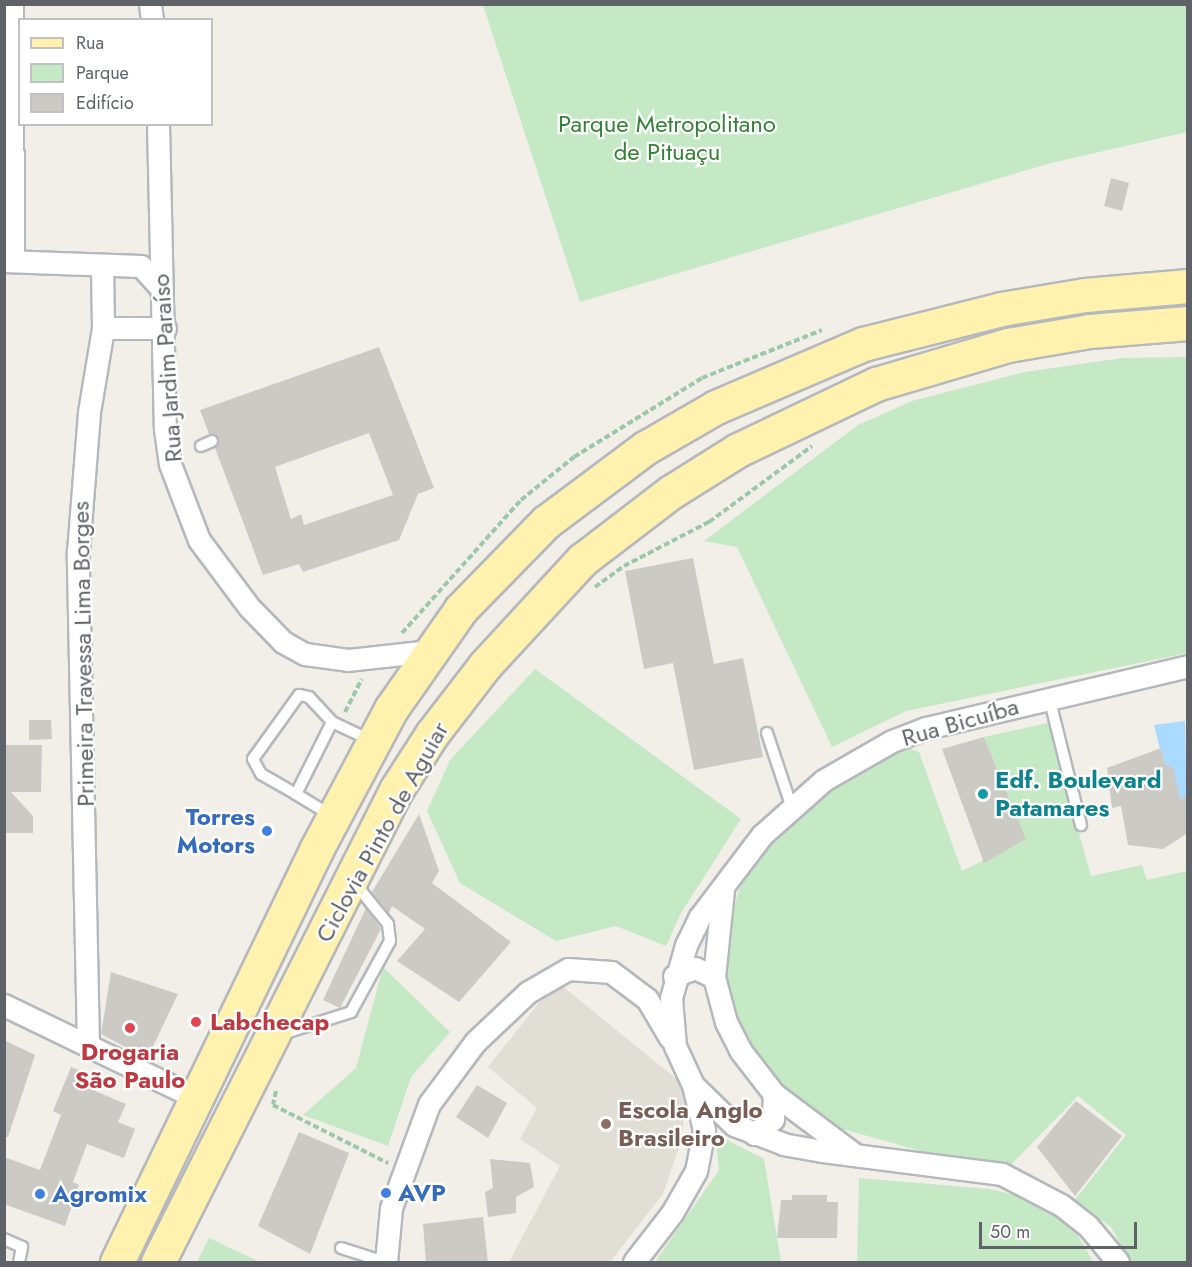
<!DOCTYPE html>
<meta charset="utf-8">
<style>
body{margin:0}
#map{position:relative;width:1192px;height:1267px;overflow:hidden;background:#f1efe8;font-family:Jost,sans-serif}
div>[style]{position:absolute}
[style*='--x']{left:calc(var(--x)*1px);top:calc(var(--y)*1px);width:calc(var(--w)*1px);rotate:calc(var(--a)*1deg)}
.education>*{inset:0;background:#e1ded6}
.green>*{inset:0;background:#c5e8c5}
.water>*{inset:0;background:#aadaff}
.building>*{inset:0;background:#cccac5}
.path>*{height:4px;margin-top:-2px;transform-origin:0;background:repeating-linear-gradient(90deg,#9cc7a9 0 6px,transparent 0 9px)}
.roads{filter:drop-shadow(2px 0 #b5b8bc) drop-shadow(-2px 0 #b5b8bc) drop-shadow(0 2px #b5b8bc) drop-shadow(0 -2px #b5b8bc)}
.lane>*{height:10px;margin:-5px;padding:0 5px;transform-origin:5px;border-radius:5px;background:#fff}
.street>*{height:21px;margin:-10.5px;padding:0 10.5px;transform-origin:10.5px;border-radius:10.5px;background:#fff}
.primary>*{height:33px;margin:-16.5px;padding:0 16.5px;transform-origin:16.5px;border-radius:16.5px;background:#fff2af}
.dots>*{width:16px;height:16px;translate:-50% -50%;box-sizing:border-box;border:3px solid #fff;border-radius:50%}
span{translate:-50% -50%;white-space:nowrap;text-align:center;line-height:1.15;-webkit-text-stroke:4.5px #fff;paint-order:stroke}
.park-label{font-size:24px;color:#348238}
.street-label{font-size:24px;color:#5f6368}
.culture-label{font-size:24px;color:#0d838f;font-weight:700}
.left{translate:0 -50%;text-align:left}
.shop-label{font-size:24px;color:#366cbe;font-weight:700}
.right{translate:-100% -50%;text-align:right}
.health-label{font-size:24px;color:#be3a42;font-weight:700}
.education-label{font-size:24px;color:#785e54;font-weight:700}
.frame{position:absolute;inset:0;border:6px solid #5f6368;pointer-events:none}
.legend{position:absolute;left:18px;top:18px;width:195px;height:108px;box-sizing:border-box;background:#fff;border:2px solid #bfc1c3;margin:0;padding:8px 10px;list-style:none;font-size:18px;color:#5f6368}
.legend li{display:flex;align-items:center;gap:12px;height:30px}
.legend b{width:30px;border:2px solid #bfc1c3}
.scale{position:absolute;left:979px;top:1222px;width:158px;height:27px;box-sizing:border-box;border:3px solid #5f6368;border-top:0;padding-left:8px;font-size:18px;line-height:21px;white-space:nowrap;color:#5f6368;-webkit-text-stroke:4px #fff;paint-order:stroke}
</style>
<div id="map">
<div class="education">
<i style="clip-path:polygon(556px 981px,689px 1089px,680px 1144px,663px 1194px,610px 1262px,509px 1262px,560px 1166px,520px 1139px,537px 1108px,488px 1067px)"></i>
</div>
<div class="green">
<i style="clip-path:polygon(483px 5px,1187px 5px,1187px 132px,1051px 163px,580px 302px)"></i>
<i style="clip-path:polygon(1187px 357px,1187px 653px,906px 711px,832px 747px,737px 547px,704px 541px,858px 425px,912px 401px,1025px 372px,1122px 358px)"></i>
<i style="clip-path:polygon(535px 669px,741px 819px,681px 913px,666px 946px,616px 926px,556px 941px,460px 883px,427px 811px,450px 760px)"></i>
<i style="clip-path:polygon(1048px 723px,1091px 876px,1142px 865px,1147px 880px,1187px 871px,1187px 1262px,1130px 1262px,1111px 1227px,1074px 1201px,1126px 1135px,1078px 1096px,1002px 1174px,818px 1122px,772px 1084px,739px 1041px,724px 991px,725px 934px,740px 887px,777px 809px,891px 741px,919px 752px,962px 871px,1026px 839px,984px 737px)"></i>
<i style="clip-path:polygon(383px 967px,450px 1032px,411px 1077px,388px 1146px,303px 1115px,356px 1068px)"></i>
<i style="clip-path:polygon(715px 1134px,764px 1159px,781px 1262px,655px 1262px,719px 1170px)"></i>
<i style="clip-path:polygon(859px 1178px,989px 1189px,1061px 1205px,1093px 1262px,857px 1262px)"></i>
<i style="clip-path:polygon(209px 1238px,260px 1262px,197px 1262px)"></i>
</div>
<div class="water">
<i style="clip-path:polygon(1185px 721px,1187px 813px,1176px 814px,1154px 725px)"></i>
</div>
<div class="building">
<i style="clip-path:polygon(1111px 178px,1129px 183px,1122px 211px,1104px 206px)"></i>
<i style="clip-path:polygon(evenodd,379px 347px,434px 488px,418px 494px,399px 540px,303px 572px,299px 564px,263px 575px,215px 448px,219px 438px,209px 434px,200px 410px,379px 347px,369px 433px,393px 495px,304px 525px,301px 514px,291px 519px,275px 467px,369px 433px)"></i>
<i style="clip-path:polygon(693px 558px,714px 664px,743px 658px,763px 757px,694px 770px,673px 663px,644px 669px,625px 571px)"></i>
<i style="clip-path:polygon(29px 720px,51px 720px,52px 739px,29px 740px)"></i>
<i style="clip-path:polygon(984px 737px,1026px 839px,984px 863px,942px 749px)"></i>
<i style="clip-path:polygon(4px 745px,42px 745px,41px 792px,11px 792px,33px 816px,33px 833px,4px 833px)"></i>
<i style="clip-path:polygon(1161px 748px,1165px 765px,1173px 767px,1180px 799px,1188px 795px,1188px 833px,1163px 849px,1128px 845px,1121px 806px,1112px 808px,1107px 768px)"></i>
<i style="clip-path:polygon(419px 814px,439px 871px,432px 883px,511px 942px,459px 1002px,397px 961px,425px 929px,392px 906px,389px 913px,372px 892px)"></i>
<i style="clip-path:polygon(366px 908px,381px 929px,340px 1008px,323px 1000px)"></i>
<i style="clip-path:polygon(111px 972px,178px 994px,147px 1059px,101px 1034px)"></i>
<i style="clip-path:polygon(4px 1040px,35px 1055px,8px 1137px,4px 1137px)"></i>
<i style="clip-path:polygon(71px 1067px,99px 1078px,95px 1091px,126px 1104px,118px 1122px,135px 1129px,124px 1158px,87px 1144px,73px 1182px,79px 1185px,65px 1226px,4px 1204px,4px 1157px,40px 1170px,61px 1115px,53px 1111px)"></i>
<i style="clip-path:polygon(477px 1085px,507px 1103px,488px 1138px,456px 1117px)"></i>
<i style="clip-path:polygon(1076px 1101px,1122px 1136px,1075px 1196px,1037px 1147px)"></i>
<i style="clip-path:polygon(299px 1132px,349px 1153px,310px 1254px,258px 1226px)"></i>
<i style="clip-path:polygon(490px 1159px,530px 1163px,534px 1187px,516px 1197px,516px 1213px,488px 1217px,485px 1192px,493px 1188px)"></i>
<i style="clip-path:polygon(792px 1195px,827px 1195px,827px 1202px,838px 1202px,837px 1238px,777px 1238px,781px 1200px,792px 1200px)"></i>
<i style="clip-path:polygon(483px 1217px,488px 1263px,426px 1263px,423px 1224px)"></i>
</div>
<div class="path">
<i style="--x:595;--y:587;--w:36;--a:-36"></i>
<i style="--x:624;--y:566;--w:96;--a:-27.4"></i>
<i style="--x:709;--y:522;--w:128;--a:-36.4"></i>
<i style="--x:402;--y:633;--w:178;--a:-48.2"></i>
<i style="--x:521;--y:500;--w:68;--a:-39.1"></i>
<i style="--x:574;--y:457;--w:150;--a:-31.7"></i>
<i style="--x:702;--y:378;--w:129;--a:-21.8"></i>
<i style="--x:345;--y:712;--w:37;--a:-63"></i>
<i style="--x:276;--y:1091;--w:14;--a:102"></i>
<i style="--x:273;--y:1105;--w:129;--a:26.8"></i>
</div>
<div class="roads">
<div class="lane">
<i style="--x:201;--y:446;--w:12;--a:-24"></i>
<i style="--x:1049;--y:697;--w:132;--a:76"></i>
<i style="--x:767;--y:733;--w:76;--a:71.6"></i>
<i style="--x:296;--y:794;--w:40;--a:-150.3"></i>
<i style="--x:261;--y:774;--w:17;--a:-118"></i>
<i style="--x:253;--y:759;--w:79;--a:-54.3"></i>
<i style="--x:299;--y:695;--w:10;--a:11"></i>
<i style="--x:309;--y:697;--w:34;--a:47"></i>
<i style="--x:332;--y:816;--w:42;--a:-148.6"></i>
<i style="--x:296;--y:794;--w:80;--a:-63.4"></i>
<i style="--x:332;--y:722;--w:42;--a:25.3"></i>
<i style="--x:279;--y:1035;--w:76;--a:-17.7"></i>
<i style="--x:351;--y:1012;--w:81;--a:-61.2"></i>
<i style="--x:390;--y:941;--w:17;--a:-97"></i>
<i style="--x:388;--y:924;--w:55;--a:-129.1"></i>
<i style="--x:4;--y:1239;--w:20;--a:24"></i>
<i style="--x:22;--y:1247;--w:15;--a:101"></i>
<i style="--x:341;--y:1248;--w:46;--a:17.7"></i>
</div>
<div class="street">
<i style="--x:12;--y:4;--w:257;--a:89.8"></i>
<i style="--x:150;--y:4;--w:16;--a:83"></i>
<i style="--x:158;--y:124;--w:305;--a:88.7"></i>
<i style="--x:165;--y:429;--w:35;--a:82"></i>
<i style="--x:170;--y:464;--w:81;--a:69.1"></i>
<i style="--x:199;--y:540;--w:84;--a:53.3"></i>
<i style="--x:249;--y:607;--w:49;--a:45.8"></i>
<i style="--x:283;--y:642;--w:25;--a:29"></i>
<i style="--x:305;--y:654;--w:43;--a:7.9"></i>
<i style="--x:348;--y:660;--w:81;--a:-6.3"></i>
<i style="--x:4;--y:261;--w:137;--a:2.1"></i>
<i style="--x:141;--y:266;--w:28;--a:48"></i>
<i style="--x:103;--y:328;--w:62;--a:0"></i>
<i style="--x:723;--y:890;--w:87;--a:95.9"></i>
<i style="--x:714;--y:977;--w:47;--a:75.1"></i>
<i style="--x:726;--y:1022;--w:31;--a:63"></i>
<i style="--x:740;--y:1050;--w:56;--a:52.3"></i>
<i style="--x:774;--y:1094;--w:99;--a:36.8"></i>
<i style="--x:674;--y:976;--w:22;--a:-21"></i>
<i style="--x:695;--y:968;--w:21;--a:25"></i>
<i style="--x:4;--y:1005;--w:213;--a:25.8"></i>
<i style="--x:88;--y:1045;--w:493;--a:-91.2"></i>
<i style="--x:78;--y:552;--w:140;--a:-85.5"></i>
<i style="--x:89;--y:412;--w:85;--a:-80.5"></i>
<i style="--x:103;--y:328;--w:63;--a:-90.9"></i>
<i style="--x:754;--y:1134;--w:24;--a:-38"></i>
<i style="--x:773;--y:1119;--w:25;--a:-88"></i>
<i style="--x:386;--y:1262;--w:54;--a:-84.7"></i>
<i style="--x:391;--y:1208;--w:111;--a:-69.9"></i>
<i style="--x:429;--y:1104;--w:77;--a:-53.4"></i>
<i style="--x:475;--y:1042;--w:73;--a:-43.3"></i>
<i style="--x:528;--y:992;--w:46;--a:-29.9"></i>
<i style="--x:568;--y:969;--w:43;--a:4"></i>
<i style="--x:611;--y:972;--w:45;--a:36.9"></i>
<i style="--x:647;--y:999;--w:45;--a:59.5"></i>
<i style="--x:634;--y:1262;--w:62;--a:-52.2"></i>
<i style="--x:672;--y:1213;--w:48;--a:-60.3"></i>
<i style="--x:696;--y:1171;--w:42;--a:-79"></i>
<i style="--x:704;--y:1130;--w:42;--a:-103.7"></i>
<i style="--x:1118;--y:1262;--w:47;--a:-129.8"></i>
<i style="--x:1088;--y:1226;--w:34;--a:-142"></i>
<i style="--x:1061;--y:1205;--w:67;--a:-152.3"></i>
<i style="--x:1002;--y:1174;--w:181;--a:-172.7"></i>
<i style="--x:822;--y:1151;--w:39;--a:-170"></i>
<i style="--x:784;--y:1144;--w:53;--a:-159.2"></i>
<i style="--x:734;--y:1125;--w:57;--a:-135.7"></i>
<i style="--x:693;--y:1085;--w:43;--a:-114.8"></i>
<i style="--x:675;--y:1046;--w:48;--a:-94.8"></i>
<i style="--x:671;--y:998;--w:55;--a:-74.2"></i>
<i style="--x:686;--y:945;--w:30;--a:-64"></i>
<i style="--x:699;--y:918;--w:104;--a:-52.8"></i>
<i style="--x:762;--y:835;--w:83;--a:-41.6"></i>
<i style="--x:824;--y:780;--w:78;--a:-29.8"></i>
<i style="--x:892;--y:741;--w:36;--a:-21"></i>
<i style="--x:926;--y:728;--w:269;--a:-13.3"></i>
</div>
<div class="primary">
<i style="--x:117;--y:1262;--w:458;--a:-64.2"></i>
<i style="--x:316;--y:850;--w:160;--a:-62"></i>
<i style="--x:391;--y:709;--w:122;--a:-55"></i>
<i style="--x:461;--y:609;--w:122;--a:-45.7"></i>
<i style="--x:546;--y:522;--w:124;--a:-36.8"></i>
<i style="--x:645;--y:448;--w:82;--a:-30"></i>
<i style="--x:716;--y:407;--w:160;--a:-23.2"></i>
<i style="--x:863;--y:344;--w:142;--a:-14.2"></i>
<i style="--x:1001;--y:309;--w:85;--a:-9.5"></i>
<i style="--x:1085;--y:295;--w:103;--a:-5"></i>
<i style="--x:158;--y:1262;--w:529;--a:-63.24"></i>
<i style="--x:396;--y:790;--w:67;--a:-57.3"></i>
<i style="--x:432;--y:734;--w:88;--a:-52.4"></i>
<i style="--x:486;--y:664;--w:142;--a:-47.3"></i>
<i style="--x:582;--y:560;--w:112;--a:-37.4"></i>
<i style="--x:671;--y:492;--w:79;--a:-32.1"></i>
<i style="--x:738;--y:450;--w:153;--a:-25.6"></i>
<i style="--x:876;--y:384;--w:138;--a:-16.5"></i>
<i style="--x:1008;--y:345;--w:83;--a:-9.7"></i>
<i style="--x:1090;--y:331;--w:98;--a:-4.7"></i>
</div>
</div>
<div class="dots">
<i style="left:983px;top:794px;background:#0f9aa8"></i>
<i style="left:267px;top:831px;background:#3f7fe0"></i>
<i style="left:196px;top:1022px;background:#e0444e"></i>
<i style="left:130px;top:1028px;background:#e0444e"></i>
<i style="left:606px;top:1124px;background:#8d6e63"></i>
<i style="left:386px;top:1193px;background:#3f7fe0"></i>
<i style="left:40px;top:1194px;background:#3f7fe0"></i>
</div>
<div class="park-label">
<span style="left:667px;top:138px">Parque Metropolitano<br>de Pituaçu</span>
</div>
<div class="street-label">
<span style="left:167px;top:368px;rotate:-94deg">Rua Jardim Paraíso</span>
<span style="left:83px;top:654px;rotate:-91deg">Primeira Travessa Lima Borges</span>
<span style="left:960px;top:722px;rotate:-16deg">Rua Bicuíba</span>
<span style="left:382px;top:832px;rotate:-61deg">Ciclovia Pinto de Aguiar</span>
</div>
<div class="culture-label">
<span class="left" style="left:995px;top:794px">Edf. Boulevard<br>Patamares</span>
</div>
<div class="shop-label">
<span class="right" style="left:255px;top:831px">Torres<br>Motors</span>
<span class="left" style="left:398px;top:1193px">AVP</span>
<span class="left" style="left:52px;top:1194px">Agromix</span>
</div>
<div class="health-label">
<span class="left" style="left:210px;top:1022px">Labchecap</span>
<span style="left:130px;top:1066px">Drogaria<br>São Paulo</span>
</div>
<div class="education-label">
<span class="left" style="left:618px;top:1124px">Escola Anglo<br>Brasileiro</span>
</div>
<div class="frame"></div>
<ul class="legend">
<li><b style="height:8px;background:#fff2af"></b>Rua</li>
<li><b style="height:16px;background:#c5e8c5"></b>Parque</li>
<li><b style="height:16px;background:#cccac5"></b>Edifício</li>
</ul>
<div class="scale">50 m</div>
</div>
